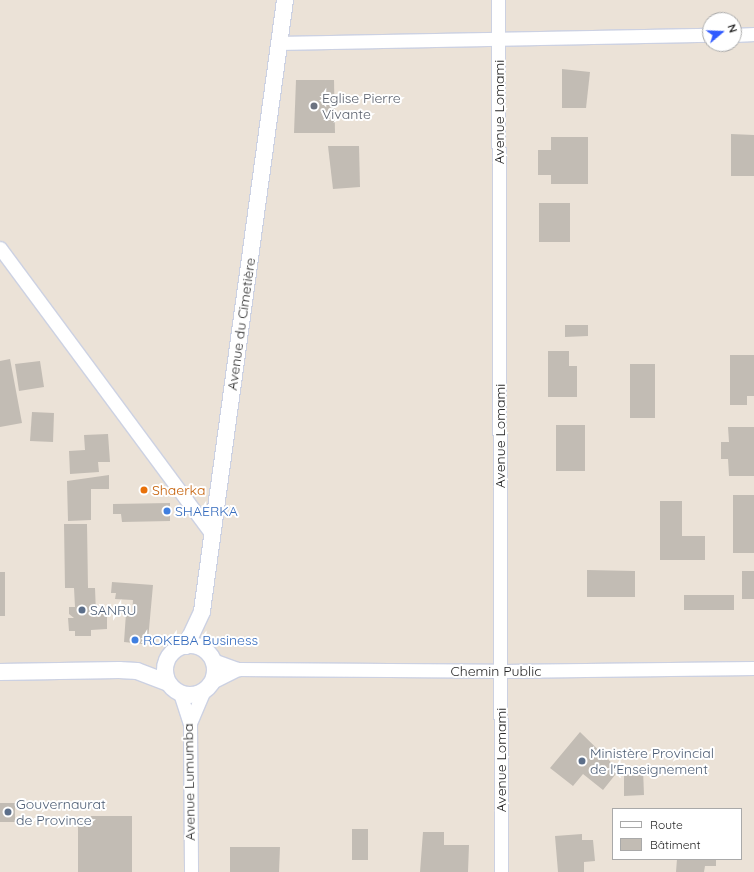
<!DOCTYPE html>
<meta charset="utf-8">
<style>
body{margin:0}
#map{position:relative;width:754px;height:872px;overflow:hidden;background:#ebe2d7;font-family:Quicksand,sans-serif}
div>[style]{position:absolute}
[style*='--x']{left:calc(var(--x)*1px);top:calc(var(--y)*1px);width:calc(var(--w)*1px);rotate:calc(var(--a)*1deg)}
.building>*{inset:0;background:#c2bcb4}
.roads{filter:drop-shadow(1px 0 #ccd1e2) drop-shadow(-1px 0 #ccd1e2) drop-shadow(0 1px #ccd1e2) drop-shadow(0 -1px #ccd1e2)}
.minor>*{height:13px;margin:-6.5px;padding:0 6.5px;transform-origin:6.5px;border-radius:6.5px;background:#fff}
.tertiary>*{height:16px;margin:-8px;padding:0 8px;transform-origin:8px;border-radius:8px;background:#fff}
.tertiary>.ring{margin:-8px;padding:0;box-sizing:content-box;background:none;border:16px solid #fff;border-radius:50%}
.dots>*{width:11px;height:11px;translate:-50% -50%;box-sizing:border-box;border:2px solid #fff;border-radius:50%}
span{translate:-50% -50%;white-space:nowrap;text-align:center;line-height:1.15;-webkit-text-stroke:4px #fff;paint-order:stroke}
.worship-label{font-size:14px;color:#5b616d}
.left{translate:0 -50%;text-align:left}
.street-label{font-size:14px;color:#272727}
.food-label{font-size:14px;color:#c56008}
.shop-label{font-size:14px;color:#366cbe}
.service-label{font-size:14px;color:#4e5e75}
.legend{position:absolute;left:612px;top:808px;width:130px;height:52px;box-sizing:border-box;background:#fff;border:1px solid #a9a9a9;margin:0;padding:5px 7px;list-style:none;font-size:12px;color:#272727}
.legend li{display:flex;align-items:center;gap:8px;height:20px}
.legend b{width:20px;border:1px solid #a9a9a9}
.north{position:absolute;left:702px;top:12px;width:40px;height:40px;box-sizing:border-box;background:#fff;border:1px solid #a9a9a9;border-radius:50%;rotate:71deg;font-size:11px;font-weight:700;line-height:16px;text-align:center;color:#272727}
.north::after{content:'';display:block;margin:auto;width:14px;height:18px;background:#305aff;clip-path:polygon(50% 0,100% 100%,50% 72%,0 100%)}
</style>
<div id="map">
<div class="building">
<i style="clip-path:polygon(562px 69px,590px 72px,586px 108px,562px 108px)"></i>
<i style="clip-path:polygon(296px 80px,334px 80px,335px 133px,294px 133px)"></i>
<i style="clip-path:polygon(731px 134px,754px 135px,754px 176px,731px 176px)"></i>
<i style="clip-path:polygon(551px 137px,588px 137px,588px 184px,551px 184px,551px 175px,538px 175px,538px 150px,551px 150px)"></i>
<i style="clip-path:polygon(328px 146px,359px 146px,360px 187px,333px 189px)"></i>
<i style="clip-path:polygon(539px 203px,570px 203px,570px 242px,539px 242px)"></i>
<i style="clip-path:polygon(565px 325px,588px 325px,588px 336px,565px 337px)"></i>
<i style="clip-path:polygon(548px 351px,569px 351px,569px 366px,577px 366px,577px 397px,548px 397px)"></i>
<i style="clip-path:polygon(730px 355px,754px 355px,754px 396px,747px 396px,747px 405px,730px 405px)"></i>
<i style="clip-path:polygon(10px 359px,22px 423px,0 427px,0 361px)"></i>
<i style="clip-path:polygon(40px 361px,44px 387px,19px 391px,15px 364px)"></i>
<i style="clip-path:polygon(630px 364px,655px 364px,655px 418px,630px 418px)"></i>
<i style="clip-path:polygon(32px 412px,54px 413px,53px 442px,30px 441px)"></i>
<i style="clip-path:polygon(556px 425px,585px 425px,585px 471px,556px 471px)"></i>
<i style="clip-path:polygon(728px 427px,754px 427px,754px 476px,729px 476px,728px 459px,721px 459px,721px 442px,729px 442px)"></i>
<i style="clip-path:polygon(108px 434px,110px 462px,98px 462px,99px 472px,70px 474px,69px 451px,85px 450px,84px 435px)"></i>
<i style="clip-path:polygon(109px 475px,109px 489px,91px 489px,91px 520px,68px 521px,67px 481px)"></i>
<i style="clip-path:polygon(733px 495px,754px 495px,754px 553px,733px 553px)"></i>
<i style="clip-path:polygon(660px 501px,682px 501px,682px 536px,705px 536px,705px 560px,660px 560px)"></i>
<i style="clip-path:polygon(170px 503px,170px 521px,122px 522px,121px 514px,113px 514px,113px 504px)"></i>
<i style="clip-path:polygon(64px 524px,87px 524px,88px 588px,95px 588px,96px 613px,107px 613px,107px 629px,91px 630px,91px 636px,75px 636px,75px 631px,69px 631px,68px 618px,74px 618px,69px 614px,69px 607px,75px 607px,74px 588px,65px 588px)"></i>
<i style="clip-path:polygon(587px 570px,635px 571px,635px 597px,587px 597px)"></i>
<i style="clip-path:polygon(742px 571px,754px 571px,754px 599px,742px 599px)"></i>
<i style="clip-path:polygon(0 572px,5px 572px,5px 616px,0 616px)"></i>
<i style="clip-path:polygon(112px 582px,153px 585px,148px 640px,144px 640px,143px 644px,124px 642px,126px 613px,132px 614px,133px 600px,115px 599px,116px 593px,111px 593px)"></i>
<i style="clip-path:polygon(684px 595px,734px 595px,734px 610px,684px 610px)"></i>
<i style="clip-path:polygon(580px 732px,619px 770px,603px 790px,583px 774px,573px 786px,550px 768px)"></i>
<i style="clip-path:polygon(624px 769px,643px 769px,644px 795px,624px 796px)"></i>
<i style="clip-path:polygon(0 803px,15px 803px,15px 822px,0 822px)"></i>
<i style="clip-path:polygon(91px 816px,132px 816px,132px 872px,78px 872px,78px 821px,89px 821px)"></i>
<i style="clip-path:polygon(352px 829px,368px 829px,368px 860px,352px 860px)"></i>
<i style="clip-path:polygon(423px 832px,444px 832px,444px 845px,469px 845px,468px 872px,420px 872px)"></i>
<i style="clip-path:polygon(582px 834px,582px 840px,593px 840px,595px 861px,584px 862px,584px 872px,558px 872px,555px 836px)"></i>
<i style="clip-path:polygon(230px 847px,280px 847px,279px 872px,230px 872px)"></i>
<i style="clip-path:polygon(677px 859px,716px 859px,716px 866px,705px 866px,704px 872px,676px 872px)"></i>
</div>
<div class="roads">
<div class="minor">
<i style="--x:498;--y:0;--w:872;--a:89.8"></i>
<i style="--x:734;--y:35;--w:20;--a:-3"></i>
<i style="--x:278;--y:43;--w:432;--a:-1.1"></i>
<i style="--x:0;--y:248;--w:357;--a:53.5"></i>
<i style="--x:213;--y:660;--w:27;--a:20"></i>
<i style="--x:238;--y:669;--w:263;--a:0.4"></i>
<i style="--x:501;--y:671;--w:253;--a:-0.7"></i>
<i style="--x:212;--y:682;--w:29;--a:-27"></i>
<i style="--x:180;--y:693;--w:32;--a:72"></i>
<i style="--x:190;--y:723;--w:149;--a:89.6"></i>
<i style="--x:190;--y:723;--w:34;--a:-67"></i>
</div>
<div class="tertiary">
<i class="ring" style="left:165px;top:645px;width:34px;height:34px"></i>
<i style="--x:186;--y:646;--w:38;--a:-65"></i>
<i style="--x:202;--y:611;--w:617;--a:-82.26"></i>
<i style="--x:0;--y:672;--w:119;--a:-1"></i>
<i style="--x:119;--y:670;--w:18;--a:3"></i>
<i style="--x:137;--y:671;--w:33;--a:21"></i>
</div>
</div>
<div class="dots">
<i style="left:314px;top:106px;background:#6b7280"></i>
<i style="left:144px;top:490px;background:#e8710a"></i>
<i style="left:167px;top:511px;background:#3f7fe0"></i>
<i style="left:82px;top:610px;background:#5c6f8a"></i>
<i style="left:135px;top:640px;background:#3f7fe0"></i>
<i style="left:582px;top:761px;background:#5c6f8a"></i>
<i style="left:8px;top:812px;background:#5c6f8a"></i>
</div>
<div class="worship-label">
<span class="left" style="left:322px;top:106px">Eglise Pierre<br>Vivante</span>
</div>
<div class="street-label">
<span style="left:499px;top:112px;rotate:-90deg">Avenue Lomami</span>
<span style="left:241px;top:324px;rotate:-82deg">Avenue du Cimetière</span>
<span style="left:500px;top:436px;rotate:-90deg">Avenue Lomami</span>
<span style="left:496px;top:671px">Chemin Public</span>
<span style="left:501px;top:760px;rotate:-90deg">Avenue Lomami</span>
<span style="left:189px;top:782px;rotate:-91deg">Avenue Lumumba</span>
</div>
<div class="food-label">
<span class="left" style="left:152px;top:490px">Shaerka</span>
</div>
<div class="shop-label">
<span class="left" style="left:175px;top:511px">SHAERKA</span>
<span class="left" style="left:143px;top:640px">ROKEBA Business</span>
</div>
<div class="service-label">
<span class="left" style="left:90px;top:610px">SANRU</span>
<span class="left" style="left:590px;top:761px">Ministère Provincial<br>de l'Enseignement</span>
<span class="left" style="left:16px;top:812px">Gouvernaurat<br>de Province</span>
</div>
<ul class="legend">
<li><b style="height:5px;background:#fff"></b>Route</li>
<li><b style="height:11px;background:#c2bcb4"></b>Bâtiment</li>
</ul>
<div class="north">N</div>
</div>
